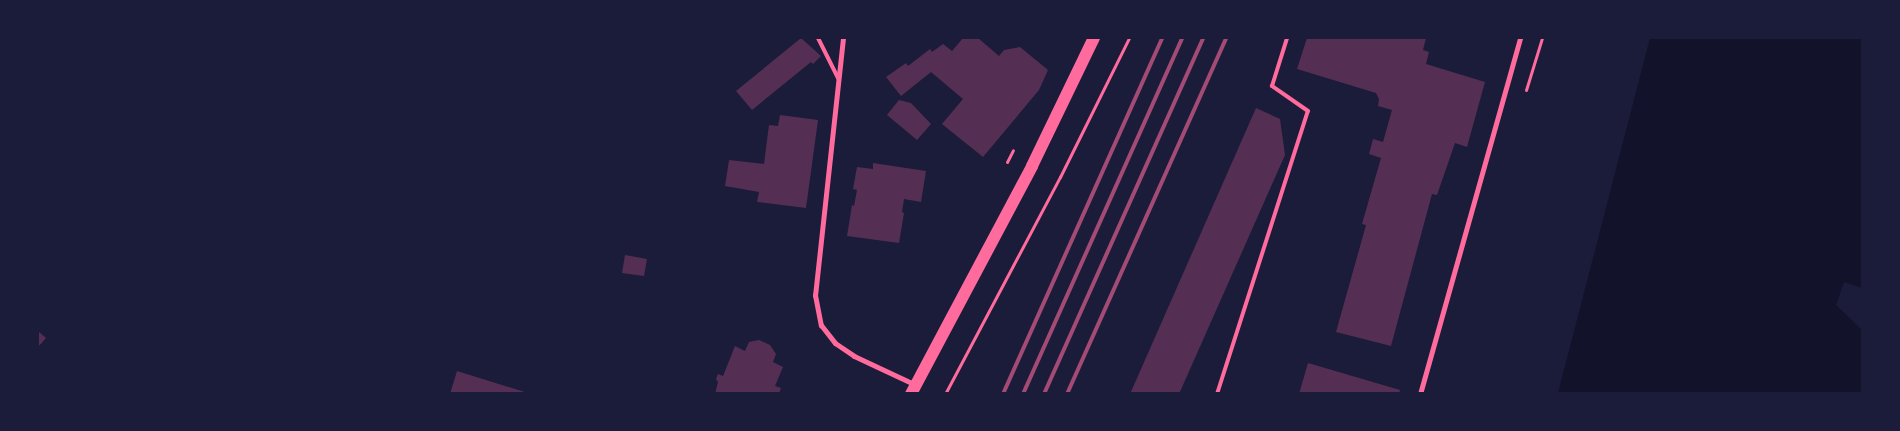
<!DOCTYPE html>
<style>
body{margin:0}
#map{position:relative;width:1900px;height:431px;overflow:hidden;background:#1b1b3a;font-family:"Asap Condensed",sans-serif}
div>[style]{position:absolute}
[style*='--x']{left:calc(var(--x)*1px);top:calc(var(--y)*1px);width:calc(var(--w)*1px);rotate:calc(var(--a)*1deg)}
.water>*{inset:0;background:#12122b}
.building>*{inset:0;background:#542f53}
.path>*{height:3px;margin:-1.5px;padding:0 1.5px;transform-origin:1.5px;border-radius:1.5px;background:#ff6b9d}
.service>*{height:4px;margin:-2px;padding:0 2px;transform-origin:2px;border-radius:2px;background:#ff6b9d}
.minor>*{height:5px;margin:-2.5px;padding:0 2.5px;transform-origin:2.5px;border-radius:2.5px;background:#ff6b9d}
.primary>*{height:12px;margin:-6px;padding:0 6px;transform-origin:6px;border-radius:6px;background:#ff6b9d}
.rail>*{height:4px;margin:-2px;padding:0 2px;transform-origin:2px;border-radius:2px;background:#a44b75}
span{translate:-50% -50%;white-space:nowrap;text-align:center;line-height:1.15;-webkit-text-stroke:4px #1b1b3a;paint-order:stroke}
.frame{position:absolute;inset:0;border:39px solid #1b1b3a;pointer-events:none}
</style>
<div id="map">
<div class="water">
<i style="clip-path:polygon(1650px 38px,1862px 38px,1862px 288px,1844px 282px,1836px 305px,1862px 330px,1862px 393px,1558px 393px)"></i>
</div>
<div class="building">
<i style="clip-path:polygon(801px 38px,821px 56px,813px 64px,811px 62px,752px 110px,736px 91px)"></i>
<i style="clip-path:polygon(963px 38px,978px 38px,999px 56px,1004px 50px,1020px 47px,1048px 70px,1039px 90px,983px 157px,942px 124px,963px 99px,931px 72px,901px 96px,886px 77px,906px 63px,908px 66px,930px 49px,932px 52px,943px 44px,952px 51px)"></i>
<i style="clip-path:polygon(1307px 38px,1426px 38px,1423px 50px,1429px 52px,1426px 64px,1485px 82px,1467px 147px,1455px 143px,1437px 195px,1432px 194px,1391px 346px,1336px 332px,1366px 225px,1362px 224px,1381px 158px,1369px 154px,1373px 139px,1383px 142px,1392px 110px,1378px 106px,1379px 99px,1376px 93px,1297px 69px)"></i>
<i style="clip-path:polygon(899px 100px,911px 103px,931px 124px,917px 140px,887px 115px)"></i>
<i style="clip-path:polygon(1256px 108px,1280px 119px,1285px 155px,1179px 394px,1130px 394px)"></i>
<i style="clip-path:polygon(780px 115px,818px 120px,806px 208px,757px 202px,759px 192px,725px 186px,729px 160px,764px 164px,769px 125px,778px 126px)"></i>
<i style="clip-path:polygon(873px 163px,926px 171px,921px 202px,904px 199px,902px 212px,904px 213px,899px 243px,847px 236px,852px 205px,854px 206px,857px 190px,853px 189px,857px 167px,873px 169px)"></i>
<i style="clip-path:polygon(625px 255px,647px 259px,644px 276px,622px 273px)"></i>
<i style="clip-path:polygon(38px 331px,46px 338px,38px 347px)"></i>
<i style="clip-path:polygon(759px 340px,770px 345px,776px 354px,773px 362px,783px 367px,775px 386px,781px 388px,779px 394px,715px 394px,718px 382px,716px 379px,718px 374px,723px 376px,735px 346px,745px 351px,749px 342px)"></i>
<i style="clip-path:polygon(1308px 363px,1400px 390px,1399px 394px,1299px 394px)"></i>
<i style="clip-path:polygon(457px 371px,528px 393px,528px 394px,450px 394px)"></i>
</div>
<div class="path">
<i style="--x:1526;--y:90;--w:54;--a:-72.9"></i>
<i style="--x:1007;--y:162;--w:13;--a:-63"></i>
<i style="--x:945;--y:394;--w:246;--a:-62.1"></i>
<i style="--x:1060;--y:177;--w:155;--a:-63.6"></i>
</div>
<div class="service">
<i style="--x:818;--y:38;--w:45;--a:63.4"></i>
<i style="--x:1217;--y:394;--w:297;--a:-72.2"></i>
<i style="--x:1308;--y:111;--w:44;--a:-145.2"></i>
<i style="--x:1272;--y:86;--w:50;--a:-72.6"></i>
</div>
<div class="minor">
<i style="--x:843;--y:38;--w:259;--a:96.2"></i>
<i style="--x:815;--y:295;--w:31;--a:79"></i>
<i style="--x:821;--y:325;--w:23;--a:52"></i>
<i style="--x:835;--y:343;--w:23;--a:34"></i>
<i style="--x:854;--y:356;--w:66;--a:25"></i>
<i style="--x:1420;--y:394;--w:370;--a:-74.3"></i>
</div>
<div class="primary">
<i style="--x:911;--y:394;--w:258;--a:-62"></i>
<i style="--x:1032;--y:166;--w:142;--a:-64.2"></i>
</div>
<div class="rail">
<i style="--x:1003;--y:394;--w:390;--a:-65.9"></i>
<i style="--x:1023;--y:394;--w:390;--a:-65.9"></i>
<i style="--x:1044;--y:394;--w:390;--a:-65.9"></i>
<i style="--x:1067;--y:394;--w:390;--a:-65.9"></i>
</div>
<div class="frame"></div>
</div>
